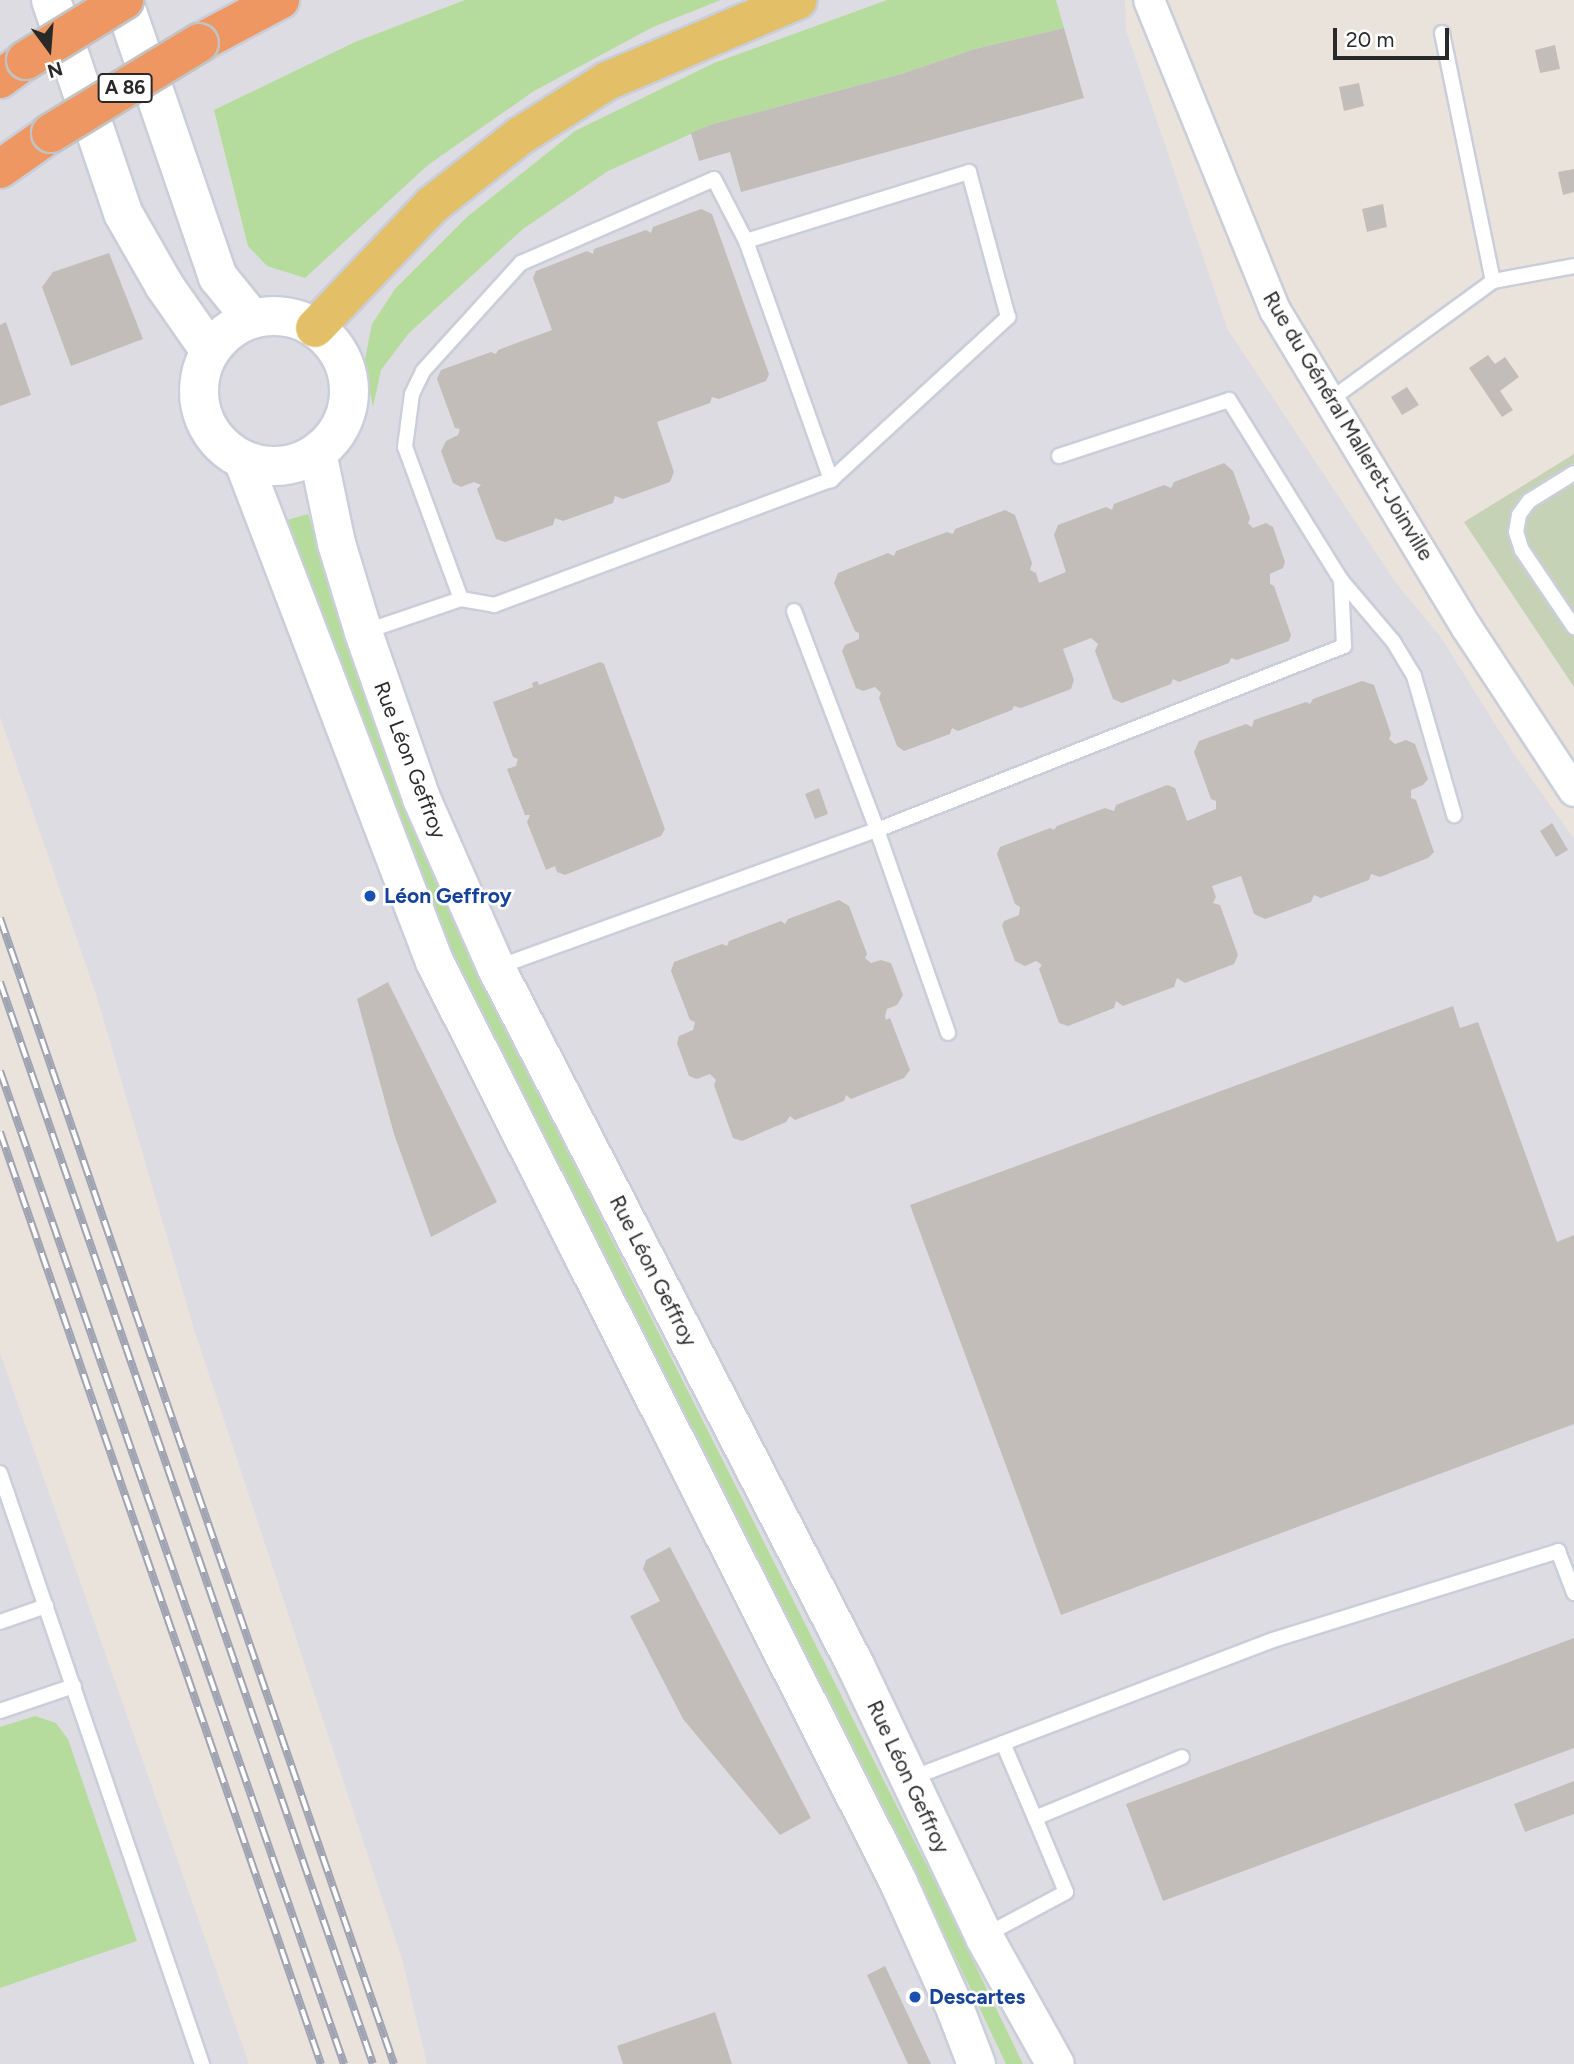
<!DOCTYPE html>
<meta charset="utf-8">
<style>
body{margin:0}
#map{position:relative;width:1574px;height:2064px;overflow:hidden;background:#eae3dc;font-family:Figtree,sans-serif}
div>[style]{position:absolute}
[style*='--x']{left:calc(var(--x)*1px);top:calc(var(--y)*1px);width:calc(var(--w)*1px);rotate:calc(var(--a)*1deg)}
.industrial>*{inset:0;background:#dedce3}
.green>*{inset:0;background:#b6dc9d}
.cemetery>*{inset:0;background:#c5d2b5}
.building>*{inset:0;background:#c2bdb8}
.roads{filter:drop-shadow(2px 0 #caced9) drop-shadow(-2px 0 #caced9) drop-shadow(0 2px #caced9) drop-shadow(0 -2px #caced9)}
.service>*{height:14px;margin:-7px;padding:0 7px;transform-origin:7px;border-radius:7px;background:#fff}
.minor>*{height:30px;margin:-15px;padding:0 15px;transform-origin:15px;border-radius:15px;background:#fff}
.tertiary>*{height:37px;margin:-18.5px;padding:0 18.5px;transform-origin:18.5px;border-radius:18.5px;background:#fff}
.secondary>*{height:38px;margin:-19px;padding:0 19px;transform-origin:19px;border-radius:19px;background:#fff}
.secondary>.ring{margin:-19px;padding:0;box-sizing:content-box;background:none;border:38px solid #fff;border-radius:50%}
.primary>*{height:38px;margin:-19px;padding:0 19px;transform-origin:19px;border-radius:19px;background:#e3c067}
.motorway>*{height:38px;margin:-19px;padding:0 19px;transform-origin:19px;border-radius:19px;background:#ef9762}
.rail>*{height:8px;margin-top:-4px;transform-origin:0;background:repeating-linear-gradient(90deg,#fff 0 16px,#9fa3b2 0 32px);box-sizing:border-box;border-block:2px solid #9fa3b2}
.bridges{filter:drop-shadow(2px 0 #c3c3c3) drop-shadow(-2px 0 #c3c3c3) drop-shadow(0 2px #c3c3c3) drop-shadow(0 -2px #c3c3c3)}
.motorway-bridge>*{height:38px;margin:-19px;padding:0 19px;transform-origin:19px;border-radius:19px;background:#ef9762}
.dots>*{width:19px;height:19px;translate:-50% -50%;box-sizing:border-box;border:4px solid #fff;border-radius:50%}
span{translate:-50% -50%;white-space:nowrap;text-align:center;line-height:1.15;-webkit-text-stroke:5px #fff;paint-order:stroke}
.shield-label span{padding:2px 5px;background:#fff;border:2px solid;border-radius:5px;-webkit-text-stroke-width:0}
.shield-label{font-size:19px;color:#292929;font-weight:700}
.street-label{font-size:21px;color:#292929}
.transit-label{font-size:21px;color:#164399;font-weight:700}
.left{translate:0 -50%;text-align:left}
.north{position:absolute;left:14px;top:14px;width:70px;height:70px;-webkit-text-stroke:5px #fff;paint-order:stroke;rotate:164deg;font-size:19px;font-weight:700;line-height:28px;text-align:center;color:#292929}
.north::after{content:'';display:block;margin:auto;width:24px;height:32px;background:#292929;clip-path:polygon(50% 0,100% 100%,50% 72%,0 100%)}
.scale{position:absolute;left:1333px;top:28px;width:116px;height:32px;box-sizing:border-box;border:4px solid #292929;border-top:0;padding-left:9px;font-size:21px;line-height:24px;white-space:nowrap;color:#292929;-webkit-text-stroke:5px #fff;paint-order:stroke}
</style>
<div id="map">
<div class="industrial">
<i style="clip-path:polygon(0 0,1125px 0,1126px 30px,1228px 330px,1396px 583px,1440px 636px,1512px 751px,1574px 839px,1574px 2064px,427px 2064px,402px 1959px,193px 1326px,96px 994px,0 717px)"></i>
<i style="clip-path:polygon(0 1353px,249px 2064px,0 2064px)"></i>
</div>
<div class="green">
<i style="clip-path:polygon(465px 0,721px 0,653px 27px,534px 91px,428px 165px,305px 278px,267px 266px,248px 246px,214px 110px,355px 42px)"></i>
<i style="clip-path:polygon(887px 0,1056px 0,1064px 28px,975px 49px,901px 74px,713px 124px,608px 171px,523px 229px,409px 333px,381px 370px,373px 407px,364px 364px,372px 324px,395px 289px,468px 216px,575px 131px,714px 63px)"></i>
<i style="clip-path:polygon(308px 514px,416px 836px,469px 956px,935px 1882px,1023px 2064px,1006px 2064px,935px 1914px,432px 919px,284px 521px)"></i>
<i style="clip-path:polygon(35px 1716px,56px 1723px,68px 1739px,137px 1941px,0 1988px,0 1727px)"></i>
</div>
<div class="cemetery">
<i style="clip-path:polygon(1574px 454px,1574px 687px,1464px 522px)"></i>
</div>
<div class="building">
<i style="clip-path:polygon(1064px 28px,1084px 98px,741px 192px,730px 152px,699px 161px,691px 133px,713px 124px,901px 74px,975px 49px)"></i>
<i style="clip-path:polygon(1555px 45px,1560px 69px,1540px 73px,1535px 50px)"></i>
<i style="clip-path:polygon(1359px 83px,1364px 106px,1344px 111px,1339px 87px)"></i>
<i style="clip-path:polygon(1574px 169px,1574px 192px,1563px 195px,1558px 172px)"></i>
<i style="clip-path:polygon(1383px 204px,1387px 227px,1367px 232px,1362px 209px)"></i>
<i style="clip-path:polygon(701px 209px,712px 214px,769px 374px,766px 381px,719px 399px,712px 397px,710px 403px,657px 422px,674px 472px,670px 482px,623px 499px,615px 496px,613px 503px,563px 521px,555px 518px,553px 525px,505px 542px,496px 539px,477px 489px,481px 485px,474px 482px,461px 487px,453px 483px,441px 451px,446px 441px,458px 435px,460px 429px,455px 428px,437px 379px,441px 370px,491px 352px,496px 354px,498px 350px,552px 330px,533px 278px,536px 271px,587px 251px,593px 254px,594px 249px,646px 230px,651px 233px,653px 227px)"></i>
<i style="clip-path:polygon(109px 253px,143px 339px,71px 366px,42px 287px,53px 272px)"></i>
<i style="clip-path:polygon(6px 322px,31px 395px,0 406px,0 325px)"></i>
<i style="clip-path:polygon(1488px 355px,1495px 364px,1505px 357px,1519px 377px,1500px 391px,1513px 410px,1502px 417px,1469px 368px)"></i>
<i style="clip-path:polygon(1407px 387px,1419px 405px,1402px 415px,1391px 397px)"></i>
<i style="clip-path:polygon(1224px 463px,1233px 471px,1250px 518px,1248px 523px,1253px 528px,1266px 523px,1273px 527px,1285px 562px,1283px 568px,1270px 574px,1270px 584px,1274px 586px,1291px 635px,1289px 641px,1237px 660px,1231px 658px,1229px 663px,1179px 682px,1173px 679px,1171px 684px,1122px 703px,1113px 699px,1095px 651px,1098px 644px,1091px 638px,1063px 649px,1074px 680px,1071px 689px,1021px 708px,1014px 706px,1012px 710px,958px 731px,952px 728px,950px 734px,904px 751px,897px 746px,879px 698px,881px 693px,875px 687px,863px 691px,856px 688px,842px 651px,845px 645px,859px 639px,859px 633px,855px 631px,834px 583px,838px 573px,888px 553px,894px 556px,896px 551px,947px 532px,953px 534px,955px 529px,1005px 510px,1015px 515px,1032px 563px,1030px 570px,1036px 573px,1039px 583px,1066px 572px,1054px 535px,1058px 525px,1106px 507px,1112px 510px,1114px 504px,1164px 485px,1171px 488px,1174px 482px)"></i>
<i style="clip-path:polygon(600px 662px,604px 664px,665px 829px,661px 836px,565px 875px,557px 872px,555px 866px,546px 870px,527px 822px,530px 815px,525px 815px,507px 769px,516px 766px,518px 759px,513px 757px,493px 702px,533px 687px,532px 683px,537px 681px,539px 685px)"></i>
<i style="clip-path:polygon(1362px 681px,1374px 685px,1391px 734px,1389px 739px,1395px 744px,1406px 740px,1415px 744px,1428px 779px,1423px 785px,1411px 790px,1411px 798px,1416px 800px,1434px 852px,1428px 858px,1380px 877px,1371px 874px,1369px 880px,1321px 898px,1314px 895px,1311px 902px,1265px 919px,1254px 914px,1241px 876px,1212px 886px,1216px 897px,1213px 903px,1220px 905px,1238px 955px,1234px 964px,1185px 983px,1177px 978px,1174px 987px,1123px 1006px,1116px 1001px,1114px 1008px,1068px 1026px,1059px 1023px,1039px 969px,1042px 965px,1036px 961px,1025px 966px,1015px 961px,1002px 926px,1004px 921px,1019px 915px,1020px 907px,1015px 904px,997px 854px,1000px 847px,1050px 828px,1054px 830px,1057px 826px,1105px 808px,1114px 811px,1116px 805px,1167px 785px,1175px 788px,1187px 821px,1216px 809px,1216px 801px,1211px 799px,1194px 752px,1199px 741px,1246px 724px,1252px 727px,1254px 720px,1306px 702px,1310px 704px,1313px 699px)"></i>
<i style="clip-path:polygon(819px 788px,828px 814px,815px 819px,805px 794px)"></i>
<i style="clip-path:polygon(1552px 823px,1568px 850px,1556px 857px,1540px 831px)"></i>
<i style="clip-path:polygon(839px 900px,849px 906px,867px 954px,865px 958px,871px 963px,881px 960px,891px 963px,903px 995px,897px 1005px,887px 1009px,885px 1016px,886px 1020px,890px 1018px,910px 1070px,904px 1078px,851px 1099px,846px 1095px,844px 1101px,795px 1120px,790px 1116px,786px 1122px,742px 1141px,733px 1138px,714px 1085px,716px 1080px,710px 1074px,697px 1079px,689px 1076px,677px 1043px,679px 1036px,693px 1030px,695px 1022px,690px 1020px,671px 971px,674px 962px,722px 944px,727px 946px,729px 941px,781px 921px,785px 924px,788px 919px)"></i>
<i style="clip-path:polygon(388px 982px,497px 1202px,431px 1237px,394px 1134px,357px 999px)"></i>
<i style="clip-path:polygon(1453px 1006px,1460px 1028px,1478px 1022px,1557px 1242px,1574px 1235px,1574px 1424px,1061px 1615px,910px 1205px)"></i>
<i style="clip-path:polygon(670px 1547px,811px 1818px,780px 1835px,683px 1719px,630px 1616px,660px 1601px,643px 1569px,646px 1560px)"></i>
<i style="clip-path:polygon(1574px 1638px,1574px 1748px,1163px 1901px,1126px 1804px)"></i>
<i style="clip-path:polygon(1574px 1781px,1574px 1814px,1525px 1832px,1514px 1804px)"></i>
<i style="clip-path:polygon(885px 1966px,931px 2064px,908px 2064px,867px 1975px)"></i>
<i style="clip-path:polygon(715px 2012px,732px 2064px,623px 2064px,617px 2046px)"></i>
</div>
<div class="roads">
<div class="service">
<i style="--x:1442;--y:33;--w:253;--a:78.4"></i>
<i style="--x:1330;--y:400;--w:202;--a:-36.1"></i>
<i style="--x:1493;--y:281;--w:82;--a:-10.5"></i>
<i style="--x:1059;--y:456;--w:179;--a:-18.2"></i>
<i style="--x:1229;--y:400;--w:212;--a:58.1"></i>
<i style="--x:1341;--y:580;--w:80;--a:49.6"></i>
<i style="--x:1393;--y:641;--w:41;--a:59"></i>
<i style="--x:1414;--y:676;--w:145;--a:73.9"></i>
<i style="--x:1574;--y:473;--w:53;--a:148.1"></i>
<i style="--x:1529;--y:501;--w:17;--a:126"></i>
<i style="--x:1519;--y:515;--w:17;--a:100"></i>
<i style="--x:1516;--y:532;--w:19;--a:72"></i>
<i style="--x:1522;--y:550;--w:93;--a:56"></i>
<i style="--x:461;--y:599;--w:162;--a:-110.2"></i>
<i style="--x:405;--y:447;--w:53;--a:-82.5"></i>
<i style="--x:412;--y:394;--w:25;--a:-64"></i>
<i style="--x:423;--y:371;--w:146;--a:-47.8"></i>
<i style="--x:521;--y:263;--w:210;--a:-23.5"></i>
<i style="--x:714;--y:179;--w:70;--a:62.7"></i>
<i style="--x:794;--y:611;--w:234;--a:69.2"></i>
<i style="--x:877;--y:830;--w:215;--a:70.7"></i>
<i style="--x:364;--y:632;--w:102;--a:-18.8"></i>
<i style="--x:461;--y:599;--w:34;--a:10"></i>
<i style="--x:494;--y:605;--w:359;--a:-20.4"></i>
<i style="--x:831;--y:480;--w:241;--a:-42.6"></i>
<i style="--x:1008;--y:317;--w:150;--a:-105.1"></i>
<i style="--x:969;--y:172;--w:233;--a:162.8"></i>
<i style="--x:746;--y:241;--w:254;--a:70.4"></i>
<i style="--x:498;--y:967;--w:403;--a:-19.9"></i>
<i style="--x:877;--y:830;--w:502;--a:-21.5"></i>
<i style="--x:1344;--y:646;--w:66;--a:-92.6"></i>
<i style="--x:0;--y:1473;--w:625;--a:71.13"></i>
<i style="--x:0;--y:1622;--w:49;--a:-19.2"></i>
<i style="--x:0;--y:1711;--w:78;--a:-18.7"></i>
<i style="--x:1003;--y:1743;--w:82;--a:66.9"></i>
<i style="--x:1035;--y:1818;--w:159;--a:-22.5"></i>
<i style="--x:909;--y:1779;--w:390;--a:-20.9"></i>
<i style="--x:1273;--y:1640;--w:299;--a:-17.3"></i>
<i style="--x:1558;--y:1551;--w:45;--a:69.1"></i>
<i style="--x:984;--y:1936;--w:93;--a:-28.2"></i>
<i style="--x:1066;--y:1892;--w:80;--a:-112.7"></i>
</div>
<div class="minor">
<i style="--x:1149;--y:0;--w:335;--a:67.9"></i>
<i style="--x:1275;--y:310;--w:371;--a:58.9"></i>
<i style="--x:1467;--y:628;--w:195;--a:56.7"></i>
</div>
<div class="tertiary">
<i style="--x:317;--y:452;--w:93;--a:78.2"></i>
<i style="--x:336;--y:543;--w:93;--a:73.1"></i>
<i style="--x:363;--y:632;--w:176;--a:70.7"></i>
<i style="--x:421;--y:798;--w:186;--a:66.2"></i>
<i style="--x:496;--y:968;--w:784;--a:62.75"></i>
<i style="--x:855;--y:1665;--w:301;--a:64.6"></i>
<i style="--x:984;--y:1937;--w:145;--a:60.8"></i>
<i style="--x:242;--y:459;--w:537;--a:69.07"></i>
<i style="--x:434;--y:961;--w:1031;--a:63.26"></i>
<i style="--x:898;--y:1882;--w:139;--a:65.8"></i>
<i style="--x:955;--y:2009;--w:59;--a:69.1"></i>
</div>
<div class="secondary">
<i style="--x:51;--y:0;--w:225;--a:71.3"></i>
<i style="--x:123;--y:213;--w:83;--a:60.3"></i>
<i style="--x:164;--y:285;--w:80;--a:55.1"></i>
<i style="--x:123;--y:0;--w:293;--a:71.1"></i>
<i style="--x:218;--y:277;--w:54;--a:51"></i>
<i class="ring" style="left:199px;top:316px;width:112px;height:112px"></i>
</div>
<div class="primary">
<i style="--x:315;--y:328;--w:170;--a:-46.4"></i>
<i style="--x:432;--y:205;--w:112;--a:-38.1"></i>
<i style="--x:520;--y:136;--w:103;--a:-32.3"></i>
<i style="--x:607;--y:81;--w:207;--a:-23"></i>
</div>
<div class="motorway">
<i style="--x:199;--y:43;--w:92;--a:-28"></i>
<i style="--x:0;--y:79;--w:32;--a:-36"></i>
<i style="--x:0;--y:169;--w:62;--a:-35.2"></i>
</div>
</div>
<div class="rail">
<i style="--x:0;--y:918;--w:1212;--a:71.03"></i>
<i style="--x:0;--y:982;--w:1144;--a:70.98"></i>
<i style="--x:0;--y:1071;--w:1051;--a:70.89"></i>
<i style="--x:0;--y:1132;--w:986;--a:71"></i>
</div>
<div class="bridges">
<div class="motorway-bridge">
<i style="--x:26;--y:60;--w:115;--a:-31.5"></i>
<i style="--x:51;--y:133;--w:173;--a:-31.3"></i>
</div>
</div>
<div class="dots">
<i style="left:370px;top:896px;background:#1a4fb4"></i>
<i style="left:915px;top:1997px;background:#1a4fb4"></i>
</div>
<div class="shield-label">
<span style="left:125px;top:88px">A 86</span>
</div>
<div class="street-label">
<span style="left:1348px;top:426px;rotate:59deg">Rue du Général Malleret-Joinville</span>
<span style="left:410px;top:760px;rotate:69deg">Rue Léon Geffroy</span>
<span style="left:653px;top:1271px;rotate:63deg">Rue Léon Geffroy</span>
<span style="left:908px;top:1777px;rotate:65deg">Rue Léon Geffroy</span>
</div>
<div class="transit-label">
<span class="left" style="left:384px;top:896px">Léon Geffroy</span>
<span class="left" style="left:929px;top:1997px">Descartes</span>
</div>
<div class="north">N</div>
<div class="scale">20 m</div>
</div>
